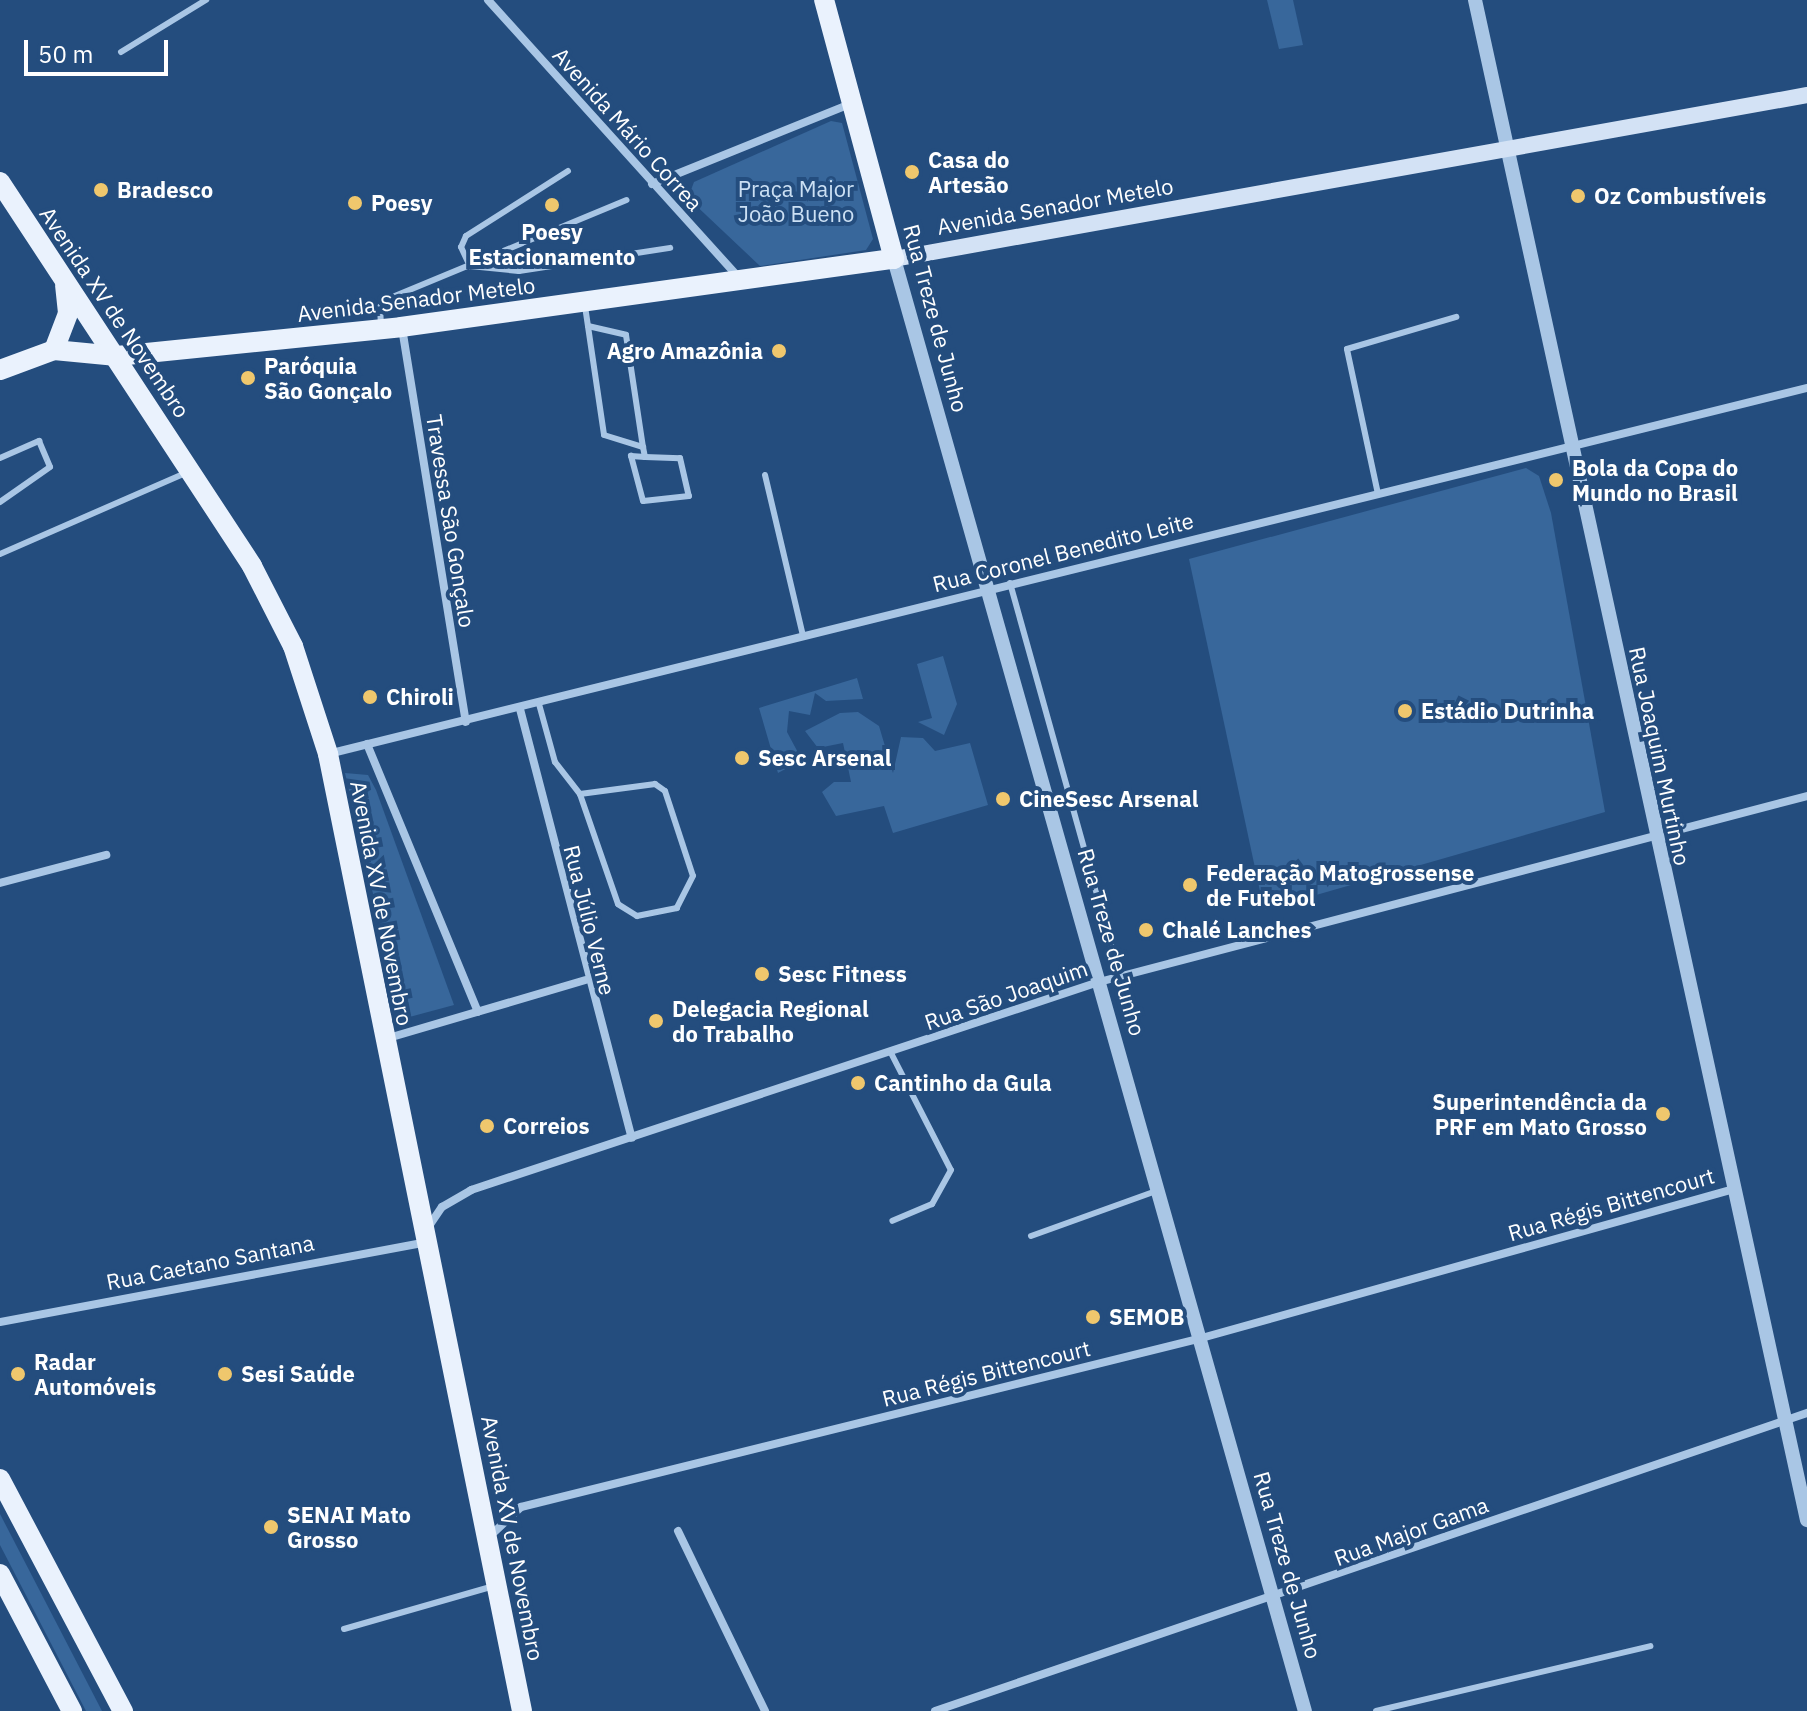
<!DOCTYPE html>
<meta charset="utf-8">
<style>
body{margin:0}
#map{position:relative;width:1807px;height:1711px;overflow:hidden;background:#244d7e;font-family:"IBM Plex Sans",sans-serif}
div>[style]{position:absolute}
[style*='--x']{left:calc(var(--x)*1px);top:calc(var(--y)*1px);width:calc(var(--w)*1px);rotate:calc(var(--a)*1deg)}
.green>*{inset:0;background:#38679b}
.service>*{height:6px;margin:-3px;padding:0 3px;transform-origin:3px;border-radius:3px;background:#a9c6e5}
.minor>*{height:8px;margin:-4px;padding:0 4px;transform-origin:4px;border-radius:4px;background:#a9c6e5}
.tertiary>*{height:14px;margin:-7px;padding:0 7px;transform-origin:7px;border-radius:7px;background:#a9c6e5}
.secondary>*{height:16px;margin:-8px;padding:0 8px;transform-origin:8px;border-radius:8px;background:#d3e2f5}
.primary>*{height:20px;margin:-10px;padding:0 10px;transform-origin:10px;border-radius:10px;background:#eaf2fd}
.dots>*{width:22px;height:22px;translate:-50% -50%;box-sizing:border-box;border:4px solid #244d7e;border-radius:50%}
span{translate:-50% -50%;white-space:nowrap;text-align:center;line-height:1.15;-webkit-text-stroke:8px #244d7e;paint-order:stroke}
.street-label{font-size:22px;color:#fff}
.poi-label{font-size:22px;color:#fff;font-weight:700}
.left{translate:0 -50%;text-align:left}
.right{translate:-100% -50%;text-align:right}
.park-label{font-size:22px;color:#cce0f4}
.scale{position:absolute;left:24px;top:40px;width:144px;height:36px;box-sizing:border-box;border:4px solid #fff;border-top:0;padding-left:10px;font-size:24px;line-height:28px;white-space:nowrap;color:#fff;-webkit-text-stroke:6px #244d7e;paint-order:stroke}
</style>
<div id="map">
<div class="green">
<i style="clip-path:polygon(1267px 0,1293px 0,1303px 45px,1279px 49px)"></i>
<i style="clip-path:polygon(831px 121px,842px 123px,873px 239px,866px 250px,760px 266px,688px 198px,694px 182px)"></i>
<i style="clip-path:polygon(1526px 468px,1539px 476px,1551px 513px,1605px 812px,1264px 910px,1189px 559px)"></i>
<i style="clip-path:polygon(943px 656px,957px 704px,944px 735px,918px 722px,932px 718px,917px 664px)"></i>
<i style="clip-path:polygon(857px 678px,863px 699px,826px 701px,815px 693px,810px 715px,789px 711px,787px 732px,802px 760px,778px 773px,759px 708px)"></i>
<i style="clip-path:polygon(840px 713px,858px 712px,879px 726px,893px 773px,901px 737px,923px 738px,935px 751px,970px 743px,988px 805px,893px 833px,884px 806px,836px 816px,822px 792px,834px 782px,851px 782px,843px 743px,818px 748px,805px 731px)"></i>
<i style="clip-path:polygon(345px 773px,368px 775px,376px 790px,454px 1005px,402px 1019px)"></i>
<i style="clip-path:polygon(0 1514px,102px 1711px,86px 1711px,0 1545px)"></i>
</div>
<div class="service">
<i style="--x:121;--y:52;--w:100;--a:-31.5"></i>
<i style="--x:568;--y:171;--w:121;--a:147.5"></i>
<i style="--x:466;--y:236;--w:12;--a:114"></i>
<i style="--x:461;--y:247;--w:21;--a:65"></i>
<i style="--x:470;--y:266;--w:49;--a:5.8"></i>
<i style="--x:519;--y:271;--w:153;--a:-8.7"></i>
<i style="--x:585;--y:306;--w:130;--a:81.6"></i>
<i style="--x:604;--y:435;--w:41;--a:17.1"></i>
<i style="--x:643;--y:447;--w:10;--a:79"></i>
<i style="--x:645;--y:457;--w:35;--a:2"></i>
<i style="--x:680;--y:458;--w:39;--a:77"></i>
<i style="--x:689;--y:496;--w:46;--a:173.8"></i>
<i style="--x:643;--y:501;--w:47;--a:-104.9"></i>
<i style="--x:631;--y:456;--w:14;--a:4"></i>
<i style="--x:381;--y:326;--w:19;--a:-93"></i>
<i style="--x:380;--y:307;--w:13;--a:-42"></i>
<i style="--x:390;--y:298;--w:256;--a:-22.5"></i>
<i style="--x:588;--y:326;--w:39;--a:13"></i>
<i style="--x:626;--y:335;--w:113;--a:81.4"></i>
<i style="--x:0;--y:458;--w:43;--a:-23.6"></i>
<i style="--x:39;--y:441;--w:28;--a:67"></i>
<i style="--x:50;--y:467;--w:61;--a:145"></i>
<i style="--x:765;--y:475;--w:165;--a:76.7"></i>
<i style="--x:1378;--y:494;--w:148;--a:-102.1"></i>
<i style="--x:1347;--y:349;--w:114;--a:-16.4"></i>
<i style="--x:0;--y:554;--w:205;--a:-23.6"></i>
<i style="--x:1010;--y:583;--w:408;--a:74.4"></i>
<i style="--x:539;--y:704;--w:60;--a:74.6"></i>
<i style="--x:555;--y:762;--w:41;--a:52"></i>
<i style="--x:580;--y:794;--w:76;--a:-7.6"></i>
<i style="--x:655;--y:784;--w:12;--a:35"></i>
<i style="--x:665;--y:791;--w:89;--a:71.8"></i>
<i style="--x:693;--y:876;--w:36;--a:117"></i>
<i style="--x:677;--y:908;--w:41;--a:168.7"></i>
<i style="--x:637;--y:916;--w:22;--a:-148"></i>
<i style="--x:618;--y:904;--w:116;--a:-109.1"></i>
<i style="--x:891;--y:1053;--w:131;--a:62.9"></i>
<i style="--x:951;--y:1170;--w:39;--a:119"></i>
<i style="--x:932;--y:1204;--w:43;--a:157"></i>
<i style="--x:1031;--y:1236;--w:133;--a:-19.8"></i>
<i style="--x:344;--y:1629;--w:156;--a:-16"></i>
<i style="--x:1376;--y:1711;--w:282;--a:-13.3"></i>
</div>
<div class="minor">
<i style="--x:488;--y:0;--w:375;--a:47.9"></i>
<i style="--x:652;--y:184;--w:216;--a:-22"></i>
<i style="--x:402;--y:328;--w:399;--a:80.8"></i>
<i style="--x:520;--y:709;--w:443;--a:75.4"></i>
<i style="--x:367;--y:744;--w:290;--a:67.5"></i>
<i style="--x:328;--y:754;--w:1524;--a:-13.9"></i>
<i style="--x:0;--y:883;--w:110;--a:-14.8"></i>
<i style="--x:385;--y:1039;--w:209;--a:-16.4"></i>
<i style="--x:429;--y:1226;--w:23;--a:-56"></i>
<i style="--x:442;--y:1207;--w:34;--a:-30"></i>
<i style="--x:471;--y:1190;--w:662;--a:-18.33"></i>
<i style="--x:1099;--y:982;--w:732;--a:-14.72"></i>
<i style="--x:0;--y:1322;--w:435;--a:-10.6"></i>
<i style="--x:678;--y:1531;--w:200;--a:64.2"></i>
<i style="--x:491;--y:1535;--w:41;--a:-43"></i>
<i style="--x:521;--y:1507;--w:698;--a:-13.94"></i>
<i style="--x:1198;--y:1339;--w:557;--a:-15.63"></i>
<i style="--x:935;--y:1711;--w:922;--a:-18.87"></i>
</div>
<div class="tertiary">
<i style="--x:1475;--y:0;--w:1556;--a:77.68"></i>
<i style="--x:894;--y:259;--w:1509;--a:74.2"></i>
</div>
<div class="secondary">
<i style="--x:894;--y:259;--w:928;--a:-10.18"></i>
</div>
<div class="primary">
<i style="--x:0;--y:182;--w:459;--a:56.7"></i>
<i style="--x:252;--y:566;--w:90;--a:62.9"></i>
<i style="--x:293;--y:646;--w:114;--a:72"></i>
<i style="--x:328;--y:754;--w:976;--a:78.54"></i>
<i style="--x:54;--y:350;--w:40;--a:-69"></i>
<i style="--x:68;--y:313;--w:28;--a:-96"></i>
<i style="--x:0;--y:370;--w:58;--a:-20.3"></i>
<i style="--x:54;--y:350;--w:63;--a:5.4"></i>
<i style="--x:117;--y:356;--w:285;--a:-5.8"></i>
<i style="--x:401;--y:327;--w:498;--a:-7.9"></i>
<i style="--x:894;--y:259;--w:268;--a:-105.1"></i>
<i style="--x:0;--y:1479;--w:263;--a:62.1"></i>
<i style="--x:0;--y:1574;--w:155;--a:62.3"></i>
</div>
<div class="dots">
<i style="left:912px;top:172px;background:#efc76d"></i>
<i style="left:101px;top:190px;background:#efc76d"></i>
<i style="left:1578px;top:196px;background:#efc76d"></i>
<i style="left:355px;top:203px;background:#efc76d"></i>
<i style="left:552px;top:205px;background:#efc76d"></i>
<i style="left:779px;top:351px;background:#efc76d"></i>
<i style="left:248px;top:378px;background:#efc76d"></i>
<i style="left:1556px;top:480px;background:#efc76d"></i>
<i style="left:370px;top:697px;background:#efc76d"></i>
<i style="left:1405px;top:711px;background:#efc76d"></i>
<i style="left:742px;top:758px;background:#efc76d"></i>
<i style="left:1003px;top:799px;background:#efc76d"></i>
<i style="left:1190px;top:885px;background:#efc76d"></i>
<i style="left:1146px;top:930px;background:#efc76d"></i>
<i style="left:762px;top:974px;background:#efc76d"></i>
<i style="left:656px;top:1021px;background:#efc76d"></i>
<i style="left:858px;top:1083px;background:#efc76d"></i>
<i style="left:1663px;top:1114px;background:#efc76d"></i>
<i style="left:487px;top:1126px;background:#efc76d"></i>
<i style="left:1093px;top:1317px;background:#efc76d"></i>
<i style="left:18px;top:1374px;background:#efc76d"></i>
<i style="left:225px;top:1374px;background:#efc76d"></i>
<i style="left:271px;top:1527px;background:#efc76d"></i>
</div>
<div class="street-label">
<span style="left:628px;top:129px;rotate:48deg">Avenida Mário Correa</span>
<span style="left:1055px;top:206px;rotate:-10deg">Avenida Senador Metelo</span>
<span style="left:416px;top:299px;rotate:-7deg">Avenida Senador Metelo</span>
<span style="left:115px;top:312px;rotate:56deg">Avenida XV de Novembro</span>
<span style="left:936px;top:318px;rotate:75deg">Rua Treze de Junho</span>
<span style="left:451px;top:521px;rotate:81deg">Travessa São Gonçalo</span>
<span style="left:1063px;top:552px;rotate:-14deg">Rua Coronel Benedito Leite</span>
<span style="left:1660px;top:756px;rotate:78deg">Rua Joaquim Murtinho</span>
<span style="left:382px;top:903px;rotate:79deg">Avenida XV de Novembro</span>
<span style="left:590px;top:920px;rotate:76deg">Rua Júlio Verne</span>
<span style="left:1112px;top:942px;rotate:74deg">Rua Treze de Junho</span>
<span style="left:1006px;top:995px;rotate:-19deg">Rua São Joaquim</span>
<span style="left:1611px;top:1204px;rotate:-16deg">Rua Régis Bittencourt</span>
<span style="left:210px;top:1262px;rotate:-11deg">Rua Caetano Santana</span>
<span style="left:986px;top:1373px;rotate:-14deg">Rua Régis Bittencourt</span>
<span style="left:1411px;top:1531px;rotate:-20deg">Rua Major Gama</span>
<span style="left:513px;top:1538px;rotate:79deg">Avenida XV de Novembro</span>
<span style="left:1288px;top:1565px;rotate:74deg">Rua Treze de Junho</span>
</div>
<div class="poi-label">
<span class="left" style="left:928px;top:172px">Casa do<br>Artesão</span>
<span class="left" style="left:117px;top:190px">Bradesco</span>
<span class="left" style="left:1594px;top:196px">Oz Combustíveis</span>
<span class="left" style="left:371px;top:203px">Poesy</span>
<span style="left:552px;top:244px">Poesy<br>Estacionamento</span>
<span class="right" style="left:763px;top:351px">Agro Amazônia</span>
<span class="left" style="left:264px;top:378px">Paróquia<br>São Gonçalo</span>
<span class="left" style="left:1572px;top:480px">Bola da Copa do<br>Mundo no Brasil</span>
<span class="left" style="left:386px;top:697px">Chiroli</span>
<span class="left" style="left:1421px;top:711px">Estádio Dutrinha</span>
<span class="left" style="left:758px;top:758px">Sesc Arsenal</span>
<span class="left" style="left:1019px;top:799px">CineSesc Arsenal</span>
<span class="left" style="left:1206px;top:885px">Federação Matogrossense<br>de Futebol</span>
<span class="left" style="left:1162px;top:930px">Chalé Lanches</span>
<span class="left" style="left:778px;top:974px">Sesc Fitness</span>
<span class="left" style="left:672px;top:1021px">Delegacia Regional<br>do Trabalho</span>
<span class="left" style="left:874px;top:1083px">Cantinho da Gula</span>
<span class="right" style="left:1647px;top:1114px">Superintendência da<br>PRF em Mato Grosso</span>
<span class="left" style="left:503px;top:1126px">Correios</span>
<span class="left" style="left:1109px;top:1317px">SEMOB</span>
<span class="left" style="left:34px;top:1374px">Radar<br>Automóveis</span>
<span class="left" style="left:241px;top:1374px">Sesi Saúde</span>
<span class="left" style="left:287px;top:1527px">SENAI Mato<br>Grosso</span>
</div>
<div class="park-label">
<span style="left:796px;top:201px">Praça Major<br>João Bueno</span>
</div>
<div class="scale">50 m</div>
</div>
